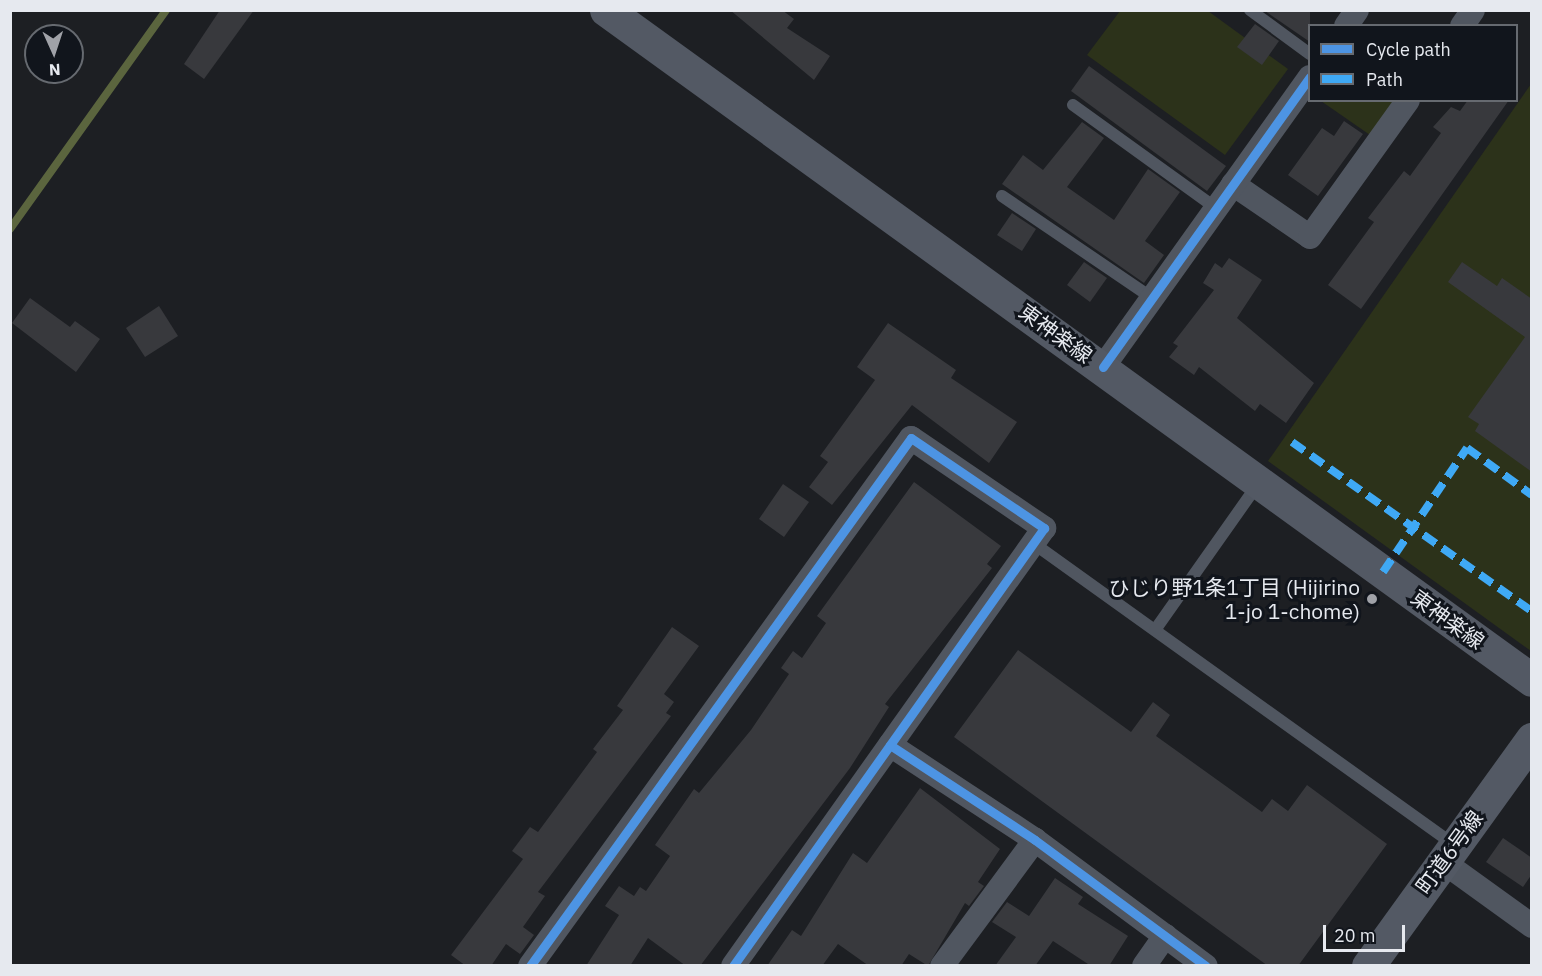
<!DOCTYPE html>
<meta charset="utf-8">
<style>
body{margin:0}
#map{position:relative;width:1542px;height:976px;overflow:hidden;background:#1d1f23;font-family:"IBM Plex Sans","Noto Sans JP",sans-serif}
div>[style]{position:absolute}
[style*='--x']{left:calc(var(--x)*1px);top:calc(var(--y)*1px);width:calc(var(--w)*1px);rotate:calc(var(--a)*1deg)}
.green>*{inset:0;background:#2c321a}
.stream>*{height:8px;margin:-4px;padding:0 4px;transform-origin:4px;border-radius:4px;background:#5b653e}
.building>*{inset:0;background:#38393d}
.lane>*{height:12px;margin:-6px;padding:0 6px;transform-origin:6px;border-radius:6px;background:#505660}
.street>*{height:24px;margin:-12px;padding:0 12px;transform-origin:12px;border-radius:12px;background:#505660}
.secondary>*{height:33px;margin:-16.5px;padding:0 16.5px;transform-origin:16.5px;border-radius:16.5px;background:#535964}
.quiet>*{height:8px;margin-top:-4px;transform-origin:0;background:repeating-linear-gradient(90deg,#3fa9f5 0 15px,transparent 0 23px)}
.cycleway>*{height:9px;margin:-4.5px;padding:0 4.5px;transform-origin:4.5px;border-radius:4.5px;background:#4d94e3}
.dots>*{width:16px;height:16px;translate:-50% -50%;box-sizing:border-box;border:3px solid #11151c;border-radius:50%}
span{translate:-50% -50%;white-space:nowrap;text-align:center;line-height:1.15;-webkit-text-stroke:6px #11151c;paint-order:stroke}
.street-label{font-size:21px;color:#e6e9ef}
.poi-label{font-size:21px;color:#e6e9ef}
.right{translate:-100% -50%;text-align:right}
.frame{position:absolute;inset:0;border:12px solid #e6e9ef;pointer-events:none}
.legend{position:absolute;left:1308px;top:24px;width:210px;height:78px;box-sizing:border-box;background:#11151c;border:2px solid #666a70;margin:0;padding:8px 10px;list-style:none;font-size:18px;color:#e6e9ef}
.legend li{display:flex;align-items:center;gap:12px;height:30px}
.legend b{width:30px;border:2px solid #666a70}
.north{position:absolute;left:24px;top:24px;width:60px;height:60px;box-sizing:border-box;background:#11151c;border:2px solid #666a70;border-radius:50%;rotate:177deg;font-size:16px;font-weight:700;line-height:24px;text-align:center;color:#e6e9ef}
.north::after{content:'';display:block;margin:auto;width:21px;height:27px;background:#a0a2a8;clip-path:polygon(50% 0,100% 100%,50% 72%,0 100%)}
.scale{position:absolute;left:1323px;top:925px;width:82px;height:27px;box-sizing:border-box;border:3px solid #e6e9ef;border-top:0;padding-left:8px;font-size:18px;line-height:21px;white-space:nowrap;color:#e6e9ef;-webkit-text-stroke:4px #11151c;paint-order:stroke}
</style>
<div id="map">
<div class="green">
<i style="clip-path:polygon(1120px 11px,1208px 11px,1288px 69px,1225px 155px,1087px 55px)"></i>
<i style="clip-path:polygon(1531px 84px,1531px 651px,1268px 461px)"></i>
<i style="clip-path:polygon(1321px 101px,1394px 101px,1370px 135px)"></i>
</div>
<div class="stream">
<i style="--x:10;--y:229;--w:269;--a:-54.5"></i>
</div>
<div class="building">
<i style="clip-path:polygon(220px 10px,254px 10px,204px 79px,184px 64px)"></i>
<i style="clip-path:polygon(730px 10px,782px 10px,794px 19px,787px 28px,830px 56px,814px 80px)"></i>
<i style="clip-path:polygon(1266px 10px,1310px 10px,1310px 42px,1265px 11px)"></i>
<i style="clip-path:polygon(1255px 24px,1279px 41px,1262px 65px,1237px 47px)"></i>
<i style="clip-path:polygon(1089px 66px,1226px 166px,1207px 191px,1071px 91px)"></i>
<i style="clip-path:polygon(1468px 100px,1509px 100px,1361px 309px,1328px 285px,1374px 222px,1368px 218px,1404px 171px,1410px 176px,1441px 133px,1433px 127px,1451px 107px,1460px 111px)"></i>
<i style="clip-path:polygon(1344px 121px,1363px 134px,1318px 196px,1288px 175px,1322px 128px,1334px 136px)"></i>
<i style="clip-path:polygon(1082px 122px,1104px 138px,1067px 187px,1114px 220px,1148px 169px,1180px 192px,1145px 241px,1164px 255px,1144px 283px,1002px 184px,1023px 155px,1043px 170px)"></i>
<i style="clip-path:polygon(1012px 213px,1036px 229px,1022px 251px,997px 235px)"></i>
<i style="clip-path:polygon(1229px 258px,1262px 280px,1237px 318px,1314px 383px,1286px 423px,1260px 404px,1255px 411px,1199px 367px,1194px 375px,1169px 357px,1178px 346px,1173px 343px,1214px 290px,1203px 283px,1215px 263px,1222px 268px)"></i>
<i style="clip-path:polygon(1084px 262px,1107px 278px,1090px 302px,1067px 285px)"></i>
<i style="clip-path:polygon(1462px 262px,1497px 286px,1502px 278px,1532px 299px,1532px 472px,1475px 431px,1479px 424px,1468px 417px,1525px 337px,1448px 282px)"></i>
<i style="clip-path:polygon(30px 298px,70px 327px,75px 321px,100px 339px,76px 372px,12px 323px)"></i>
<i style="clip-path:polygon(159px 306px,178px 336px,145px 357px,126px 328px)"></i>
<i style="clip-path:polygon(888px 323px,956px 370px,951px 378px,1017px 422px,989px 463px,912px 405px,832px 505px,809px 487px,828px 462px,820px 456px,875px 380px,857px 367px)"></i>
<i style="clip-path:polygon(914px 482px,1001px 546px,987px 564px,992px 568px,885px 704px,889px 707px,850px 768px,700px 966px,686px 966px,648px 938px,630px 966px,586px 966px,619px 915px,605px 906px,619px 886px,634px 896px,640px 887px,646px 891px,670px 856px,655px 845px,694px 789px,699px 793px,751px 730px,789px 674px,781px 668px,793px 651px,802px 658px,826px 623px,817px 616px)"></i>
<i style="clip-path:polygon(783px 484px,809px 502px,784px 537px,759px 519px)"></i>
<i style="clip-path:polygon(672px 627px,699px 646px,664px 694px,674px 702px,666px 713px,671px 716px,538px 892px,545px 896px,523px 927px,534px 935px,520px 954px,506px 944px,491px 966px,466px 966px,451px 955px,523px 859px,512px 851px,530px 827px,538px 832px,597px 752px,593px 749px,623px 710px,617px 706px)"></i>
<i style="clip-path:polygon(1018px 650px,1131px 732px,1153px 702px,1170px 715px,1156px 736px,1262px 812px,1272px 799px,1288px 811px,1307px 785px,1387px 844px,1298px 966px,1268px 966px,954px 737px)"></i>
<i style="clip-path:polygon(920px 788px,1000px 849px,978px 882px,984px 886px,969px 906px,965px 903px,928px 966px,909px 954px,901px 966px,869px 966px,838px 944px,822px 966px,767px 966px,792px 930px,801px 936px,853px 853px,867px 863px)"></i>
<i style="clip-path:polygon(1503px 838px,1532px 858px,1532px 874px,1523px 887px,1486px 862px)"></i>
<i style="clip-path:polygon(1055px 878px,1083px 897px,1078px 904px,1128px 936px,1109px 966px,1091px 966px,1053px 941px,1035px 966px,995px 966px,1016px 937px,992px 922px,1007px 902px,1029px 916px)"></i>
</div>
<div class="lane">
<i style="--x:1250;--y:10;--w:74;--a:36.3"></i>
<i style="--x:1073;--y:105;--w:176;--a:35.8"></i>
<i style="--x:1002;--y:196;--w:181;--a:34.2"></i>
<i style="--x:1033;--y:543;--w:517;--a:35.63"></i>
<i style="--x:1155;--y:630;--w:179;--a:-54.8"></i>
</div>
<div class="street">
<i style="--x:1346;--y:26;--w:19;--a:-55"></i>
<i style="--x:1462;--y:26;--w:19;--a:-55"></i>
<i style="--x:1233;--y:184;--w:93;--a:34.5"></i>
<i style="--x:1310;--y:237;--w:168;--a:-54.4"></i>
<i style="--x:1103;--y:367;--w:356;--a:-54.5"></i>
<i style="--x:890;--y:745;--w:173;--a:33.2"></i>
<i style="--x:1035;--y:840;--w:212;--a:36.4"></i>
<i style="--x:1442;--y:861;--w:111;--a:35.8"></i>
<i style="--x:530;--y:966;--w:651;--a:-54.19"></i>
<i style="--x:911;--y:438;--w:161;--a:34.1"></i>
<i style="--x:1044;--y:528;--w:537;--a:125.38"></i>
<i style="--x:942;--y:966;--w:157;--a:-53.6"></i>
<i style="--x:1144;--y:966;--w:37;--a:-55"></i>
</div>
<div class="secondary">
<i style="--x:606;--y:10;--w:1143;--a:35.89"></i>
<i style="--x:1368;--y:966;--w:280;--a:-54.2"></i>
</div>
<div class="quiet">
<i style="--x:1292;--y:442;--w:294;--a:35.2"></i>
<i style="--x:1383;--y:572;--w:150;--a:-55.9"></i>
<i style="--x:1467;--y:448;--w:80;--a:35.9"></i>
</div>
<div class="cycleway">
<i style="--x:1103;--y:367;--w:356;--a:-54.5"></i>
<i style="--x:890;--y:745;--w:173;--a:33.2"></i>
<i style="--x:1035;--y:840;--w:212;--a:36.4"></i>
<i style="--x:530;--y:966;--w:651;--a:-54.19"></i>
<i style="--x:911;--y:438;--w:161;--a:34.1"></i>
<i style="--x:1044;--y:528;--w:537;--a:125.38"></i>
</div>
<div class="dots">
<i style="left:1372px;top:599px;background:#a0a2a8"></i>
</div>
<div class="street-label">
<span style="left:1056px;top:333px;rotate:36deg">東神楽線</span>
<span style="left:1448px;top:619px;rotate:36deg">東神楽線</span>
<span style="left:1449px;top:852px;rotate:-54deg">町道6号線</span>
</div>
<div class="poi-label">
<span class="right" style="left:1360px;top:599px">ひじり野1条1丁目 (Hijirino<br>1-jo 1-chome)</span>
</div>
<div class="frame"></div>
<ul class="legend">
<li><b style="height:8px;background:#4d94e3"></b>Cycle path</li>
<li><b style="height:8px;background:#3fa9f5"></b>Path</li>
</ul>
<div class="north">N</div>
<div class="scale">20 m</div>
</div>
